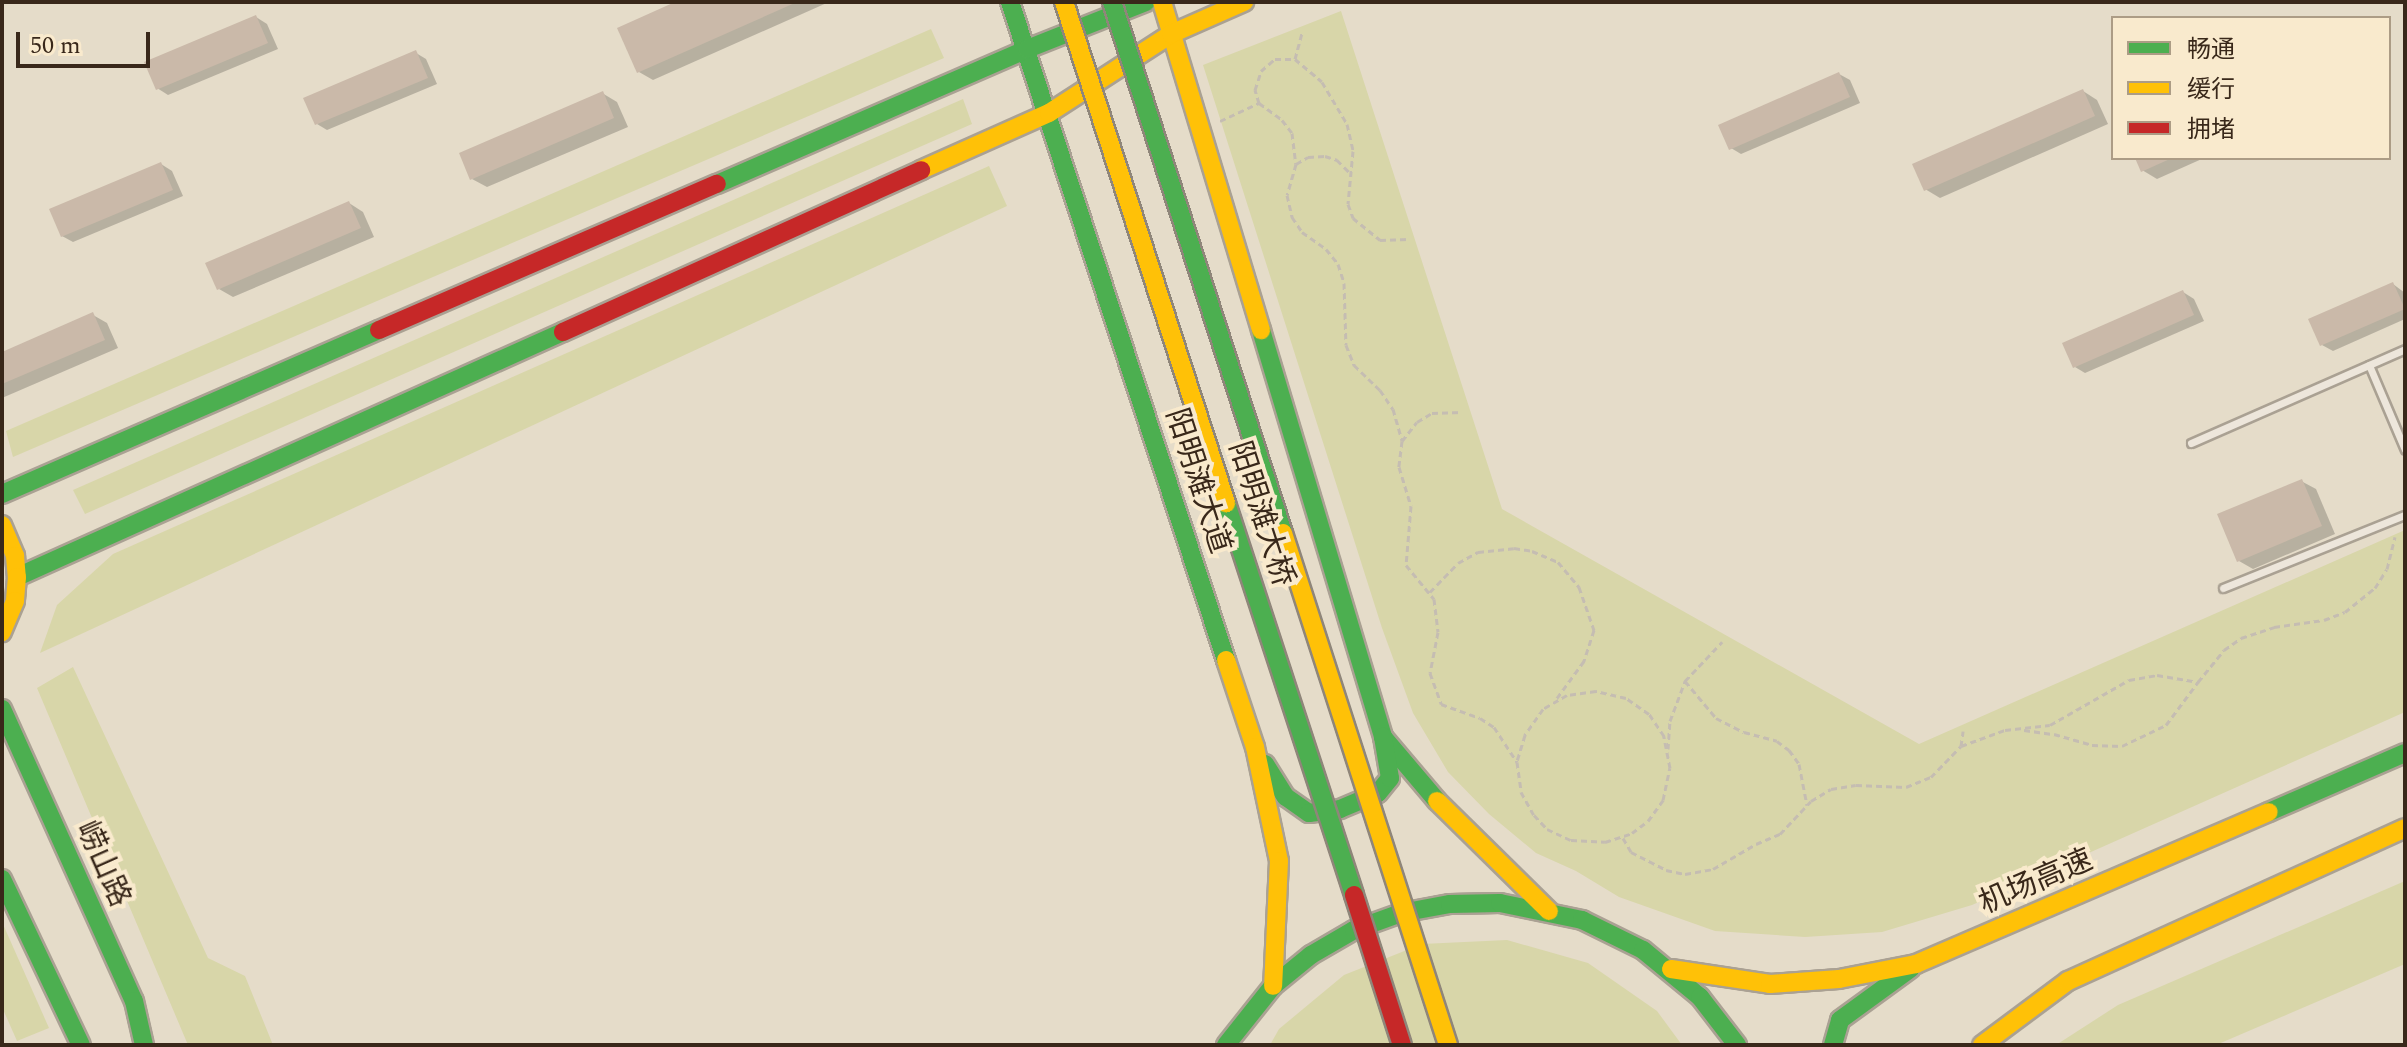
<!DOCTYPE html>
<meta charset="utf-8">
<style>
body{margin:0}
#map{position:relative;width:2407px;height:1047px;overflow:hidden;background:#e5dcc9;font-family:Spectral,"Noto Sans SC",serif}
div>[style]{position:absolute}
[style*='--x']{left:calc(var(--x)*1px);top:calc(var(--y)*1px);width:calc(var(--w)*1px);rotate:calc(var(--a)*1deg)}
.green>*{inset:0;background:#d8d6a9}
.shadow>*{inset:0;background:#0003}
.building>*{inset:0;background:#cab9a9}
.path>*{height:3px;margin-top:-1.5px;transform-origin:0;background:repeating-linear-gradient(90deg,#c5bdb2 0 6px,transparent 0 10px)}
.roads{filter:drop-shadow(2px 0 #aaa193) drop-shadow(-2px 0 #aaa193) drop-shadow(0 2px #aaa193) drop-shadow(0 -2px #aaa193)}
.lane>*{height:7px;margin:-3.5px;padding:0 3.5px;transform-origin:3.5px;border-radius:3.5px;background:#ede6db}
.fast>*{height:18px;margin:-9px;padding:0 9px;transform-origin:9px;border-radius:9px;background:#4caf50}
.slow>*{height:18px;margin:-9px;padding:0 9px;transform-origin:9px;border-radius:9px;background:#ffc107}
.jam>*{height:18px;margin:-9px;padding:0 9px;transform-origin:9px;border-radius:9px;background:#c62828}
.bridges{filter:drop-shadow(2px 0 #8f867a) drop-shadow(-2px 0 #8f867a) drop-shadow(0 2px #8f867a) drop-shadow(0 -2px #8f867a)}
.fast-bridge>*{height:18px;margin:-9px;padding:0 9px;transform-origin:9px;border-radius:9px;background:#4caf50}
.slow-bridge>*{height:18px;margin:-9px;padding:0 9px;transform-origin:9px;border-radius:9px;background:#ffc107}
.jam-bridge>*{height:18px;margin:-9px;padding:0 9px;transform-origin:9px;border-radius:9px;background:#c62828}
span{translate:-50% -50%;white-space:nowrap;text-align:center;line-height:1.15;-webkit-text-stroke:8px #f9eacd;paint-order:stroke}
.street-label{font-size:30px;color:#39281a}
.frame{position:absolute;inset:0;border:4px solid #39281a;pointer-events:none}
.legend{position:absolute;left:2111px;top:16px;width:280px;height:144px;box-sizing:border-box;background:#f9eacd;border:2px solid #ac9c85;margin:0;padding:10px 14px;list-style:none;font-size:24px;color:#39281a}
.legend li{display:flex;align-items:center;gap:16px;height:40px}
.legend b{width:40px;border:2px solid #ac9c85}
.scale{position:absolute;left:16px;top:32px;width:134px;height:36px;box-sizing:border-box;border:4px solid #39281a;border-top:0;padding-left:10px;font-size:24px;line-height:28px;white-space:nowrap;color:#39281a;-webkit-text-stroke:6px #f9eacd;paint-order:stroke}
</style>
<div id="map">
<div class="green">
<i style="clip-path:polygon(1341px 11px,1502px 509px,1919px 744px,2405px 530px,2405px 712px,1972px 905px,1882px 932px,1805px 937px,1715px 931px,1619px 897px,1576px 871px,1536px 853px,1489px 814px,1448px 772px,1413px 713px,1382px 628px,1203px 65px)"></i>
<i style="clip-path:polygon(931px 29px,944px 58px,13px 457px,6px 431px)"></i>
<i style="clip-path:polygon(963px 99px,972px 124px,85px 514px,73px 490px)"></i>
<i style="clip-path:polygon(989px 166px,1007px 206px,40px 653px,57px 605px,113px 554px)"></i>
<i style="clip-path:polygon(73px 667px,208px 958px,245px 976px,273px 1045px,188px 1045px,37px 688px)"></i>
<i style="clip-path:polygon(2405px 881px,2405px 964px,2216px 1045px,2056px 1045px,2118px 1005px)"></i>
<i style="clip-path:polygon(2px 922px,49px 1028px,17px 1041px,2px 1007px)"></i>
<i style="clip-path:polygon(1507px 940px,1588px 963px,1657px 1011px,1682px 1045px,1270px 1045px,1279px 1029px,1344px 975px,1422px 944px)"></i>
</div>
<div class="shadow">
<i style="clip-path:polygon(680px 2px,829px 2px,653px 80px,639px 72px)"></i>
<i style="clip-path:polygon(256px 17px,267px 24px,278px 49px,168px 95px,157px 88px)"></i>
<i style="clip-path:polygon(416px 53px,426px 59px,437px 84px,327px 130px,317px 124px)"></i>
<i style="clip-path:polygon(1839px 74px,1850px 80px,1860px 103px,1741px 154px,1731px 148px)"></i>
<i style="clip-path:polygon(2083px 91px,2097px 100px,2108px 124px,1940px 198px,1925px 189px)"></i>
<i style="clip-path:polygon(602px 93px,617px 102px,628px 127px,487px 187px,472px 179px)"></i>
<i style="clip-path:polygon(2137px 158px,2204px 158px,2157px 179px,2142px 170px)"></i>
<i style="clip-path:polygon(161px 164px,172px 171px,183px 196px,73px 242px,62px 236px)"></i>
<i style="clip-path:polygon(349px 203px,363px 212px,374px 237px,233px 297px,219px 289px)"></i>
<i style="clip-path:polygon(2393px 284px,2405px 293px,2405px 319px,2333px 351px,2322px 345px)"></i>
<i style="clip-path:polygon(2183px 292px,2194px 299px,2204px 321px,2085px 373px,2075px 367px)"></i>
<i style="clip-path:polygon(93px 315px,107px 323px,118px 348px,2px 398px,2px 354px)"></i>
<i style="clip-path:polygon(2301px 481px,2316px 489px,2335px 534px,2253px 569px,2239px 561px)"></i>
</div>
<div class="building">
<i style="clip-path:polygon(675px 2px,797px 2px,637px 73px,617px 28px)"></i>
<i style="clip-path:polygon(256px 15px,268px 43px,156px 90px,144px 62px)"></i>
<i style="clip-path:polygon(416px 50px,428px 78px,315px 125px,303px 98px)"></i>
<i style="clip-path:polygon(1839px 72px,1850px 97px,1729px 150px,1718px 125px)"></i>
<i style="clip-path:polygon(2083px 89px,2095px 116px,1924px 191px,1912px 164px)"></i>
<i style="clip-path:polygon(603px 91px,614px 118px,470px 180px,459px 153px)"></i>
<i style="clip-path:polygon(2135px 158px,2172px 158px,2141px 172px)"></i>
<i style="clip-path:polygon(161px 162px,173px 190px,61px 237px,49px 209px)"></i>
<i style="clip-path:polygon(349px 201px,361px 228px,217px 290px,205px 263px)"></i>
<i style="clip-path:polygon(2393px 282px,2405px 309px,2320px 346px,2308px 319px)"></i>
<i style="clip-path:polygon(2183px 290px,2194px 315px,2073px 368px,2062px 343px)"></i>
<i style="clip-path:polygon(93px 312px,105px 340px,2px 384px,2px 352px)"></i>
<i style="clip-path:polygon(2302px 479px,2322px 526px,2237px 562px,2217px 514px)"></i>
</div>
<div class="path">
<i style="--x:1295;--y:59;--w:35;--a:40"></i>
<i style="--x:1322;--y:82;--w:49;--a:59.2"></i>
<i style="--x:1347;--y:124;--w:28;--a:77"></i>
<i style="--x:1353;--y:151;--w:53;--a:95.4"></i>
<i style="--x:1348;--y:204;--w:15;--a:70"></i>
<i style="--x:1353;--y:218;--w:35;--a:39"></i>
<i style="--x:1380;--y:240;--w:29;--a:-2"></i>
<i style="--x:1259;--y:103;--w:29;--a:36"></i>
<i style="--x:1282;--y:120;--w:16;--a:52"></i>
<i style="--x:1292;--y:133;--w:31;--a:83"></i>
<i style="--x:1296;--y:164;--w:14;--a:-30"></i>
<i style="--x:1308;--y:157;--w:17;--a:-3"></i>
<i style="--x:1325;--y:156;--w:13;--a:18"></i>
<i style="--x:1337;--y:160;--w:20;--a:45"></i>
<i style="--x:1220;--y:121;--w:43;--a:-24.8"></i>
<i style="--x:1259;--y:103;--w:14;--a:-107"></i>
<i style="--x:1255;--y:90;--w:20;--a:-72"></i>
<i style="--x:1261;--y:71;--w:18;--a:-41"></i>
<i style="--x:1275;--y:59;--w:20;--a:0"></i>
<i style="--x:1295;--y:59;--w:28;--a:-75"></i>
<i style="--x:1296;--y:164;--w:32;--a:106"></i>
<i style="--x:1287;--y:195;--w:23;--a:77"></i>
<i style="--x:1292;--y:217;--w:18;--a:56"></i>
<i style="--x:1302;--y:232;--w:29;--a:35"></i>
<i style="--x:1326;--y:249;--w:19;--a:51"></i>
<i style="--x:1338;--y:264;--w:20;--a:72"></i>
<i style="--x:1344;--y:283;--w:62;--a:88.2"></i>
<i style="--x:1346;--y:345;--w:22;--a:68"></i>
<i style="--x:1354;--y:365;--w:36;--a:44"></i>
<i style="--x:1380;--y:390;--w:23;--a:56"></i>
<i style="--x:1393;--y:409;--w:33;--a:74"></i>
<i style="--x:1402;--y:441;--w:24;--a:-52"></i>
<i style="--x:1417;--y:422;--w:17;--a:-31"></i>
<i style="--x:1432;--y:413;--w:30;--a:-2"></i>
<i style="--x:1402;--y:441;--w:26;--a:97"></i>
<i style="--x:1399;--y:467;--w:41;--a:72.9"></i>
<i style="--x:1411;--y:506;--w:59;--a:94.8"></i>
<i style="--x:1406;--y:565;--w:44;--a:50.5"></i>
<i style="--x:1434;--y:599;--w:33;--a:83"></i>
<i style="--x:1438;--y:632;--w:42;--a:101"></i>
<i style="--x:1430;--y:673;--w:33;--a:70"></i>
<i style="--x:1441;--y:704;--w:41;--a:19.7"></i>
<i style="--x:1480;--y:718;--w:17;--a:33"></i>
<i style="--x:1494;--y:727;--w:42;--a:56.7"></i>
<i style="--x:1517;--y:762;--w:30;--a:82"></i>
<i style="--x:1521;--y:792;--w:26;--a:61"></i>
<i style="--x:1534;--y:815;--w:19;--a:47"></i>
<i style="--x:1547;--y:829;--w:26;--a:25"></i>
<i style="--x:1571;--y:840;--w:34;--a:3"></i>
<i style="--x:1605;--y:842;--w:28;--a:-18"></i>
<i style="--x:1632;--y:833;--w:20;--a:-37"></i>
<i style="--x:1648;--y:821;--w:26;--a:-54"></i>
<i style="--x:1663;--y:800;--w:33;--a:-78"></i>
<i style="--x:1670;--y:768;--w:33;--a:-101"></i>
<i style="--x:1664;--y:736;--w:27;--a:-124"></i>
<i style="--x:1649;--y:714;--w:28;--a:-145"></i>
<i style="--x:1626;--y:698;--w:31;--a:-167"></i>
<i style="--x:1596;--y:691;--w:29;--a:172"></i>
<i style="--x:1567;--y:695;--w:28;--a:150"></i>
<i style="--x:1543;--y:709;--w:32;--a:125"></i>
<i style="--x:1525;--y:735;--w:28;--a:107"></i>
<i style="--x:1430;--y:592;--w:40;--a:-46"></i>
<i style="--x:1458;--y:563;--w:23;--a:-29"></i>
<i style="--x:1478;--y:552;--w:36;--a:-6"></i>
<i style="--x:1514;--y:548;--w:18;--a:9"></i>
<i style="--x:1532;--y:551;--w:28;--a:23"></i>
<i style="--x:1558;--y:562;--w:33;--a:50"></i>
<i style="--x:1579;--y:587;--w:46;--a:70.8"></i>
<i style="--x:1594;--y:630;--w:33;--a:108"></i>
<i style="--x:1584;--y:661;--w:46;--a:126.1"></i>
<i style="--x:1685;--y:681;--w:48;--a:50"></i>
<i style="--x:1716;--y:718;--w:31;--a:27"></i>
<i style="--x:1744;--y:732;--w:34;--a:15"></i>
<i style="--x:1777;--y:741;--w:15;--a:37"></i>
<i style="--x:1789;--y:750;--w:17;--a:54"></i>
<i style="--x:1799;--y:764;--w:42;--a:79"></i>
<i style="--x:2024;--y:730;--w:30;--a:8"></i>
<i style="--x:2054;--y:734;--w:40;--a:16"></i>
<i style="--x:2092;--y:745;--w:30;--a:2"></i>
<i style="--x:2122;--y:746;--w:49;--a:-25.5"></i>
<i style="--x:2166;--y:725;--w:54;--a:-53.3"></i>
<i style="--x:1961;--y:746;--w:47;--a:-20"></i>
<i style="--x:2005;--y:730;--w:45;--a:-6.3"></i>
<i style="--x:2050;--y:725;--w:91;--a:-29.7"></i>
<i style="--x:2129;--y:680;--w:28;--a:-10"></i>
<i style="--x:2157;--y:675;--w:42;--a:9.7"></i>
<i style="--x:2198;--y:682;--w:41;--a:-50.9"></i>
<i style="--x:2224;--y:650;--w:21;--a:-35"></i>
<i style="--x:2241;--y:638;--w:35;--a:-18"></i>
<i style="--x:2274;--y:627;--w:50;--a:-8"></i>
<i style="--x:2324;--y:620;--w:22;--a:-21"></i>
<i style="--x:2345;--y:612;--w:38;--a:-39"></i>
<i style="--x:2375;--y:588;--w:22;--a:-58"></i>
<i style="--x:2387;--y:569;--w:33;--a:-76"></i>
<i style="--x:1668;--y:749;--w:28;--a:-86"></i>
<i style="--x:1670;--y:721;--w:43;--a:-69.4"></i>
<i style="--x:1685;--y:681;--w:54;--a:-46.5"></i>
<i style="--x:1623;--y:838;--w:16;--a:60"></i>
<i style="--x:1631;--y:852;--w:39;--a:27"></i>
<i style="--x:1666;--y:870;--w:19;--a:12"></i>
<i style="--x:1685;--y:874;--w:28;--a:-10"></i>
<i style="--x:1713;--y:869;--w:50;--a:-30.2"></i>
<i style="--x:1756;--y:844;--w:26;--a:-23"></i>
<i style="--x:1780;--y:834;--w:45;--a:-46.8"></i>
<i style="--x:1811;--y:801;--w:23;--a:-31"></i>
<i style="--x:1831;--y:789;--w:25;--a:-9"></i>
<i style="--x:1856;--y:785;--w:50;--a:2.3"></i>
<i style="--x:1906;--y:787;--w:27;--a:-22"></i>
<i style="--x:1931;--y:777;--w:43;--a:-45.9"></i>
<i style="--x:1961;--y:746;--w:15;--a:-82"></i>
</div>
<div class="roads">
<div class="lane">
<i style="--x:2369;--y:365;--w:92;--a:67"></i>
<i style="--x:2191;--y:443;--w:234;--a:-23.7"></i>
<i style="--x:2223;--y:588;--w:196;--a:-21.9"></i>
</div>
<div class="fast">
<i style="--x:1010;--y:2;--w:693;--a:71.83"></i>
<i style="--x:717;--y:184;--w:338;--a:-23.5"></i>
<i style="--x:1027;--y:49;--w:128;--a:-21.6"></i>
<i style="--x:1261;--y:330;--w:425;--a:73.3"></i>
<i style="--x:1383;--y:737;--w:84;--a:49.8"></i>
<i style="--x:2;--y:494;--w:411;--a:-23.5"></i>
<i style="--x:17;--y:577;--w:598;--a:-24.17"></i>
<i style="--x:2;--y:709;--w:320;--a:65.7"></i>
<i style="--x:134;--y:1001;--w:45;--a:77.2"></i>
<i style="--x:1265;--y:764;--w:39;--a:58"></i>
<i style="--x:1286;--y:797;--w:28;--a:35"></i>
<i style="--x:1309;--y:813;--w:31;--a:-7"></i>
<i style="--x:1340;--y:809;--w:41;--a:-22.8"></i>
<i style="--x:1378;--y:793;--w:19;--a:-51"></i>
<i style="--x:1390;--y:778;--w:42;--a:-99.7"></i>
<i style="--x:2269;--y:812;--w:148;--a:-23.5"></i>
<i style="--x:2;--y:879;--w:184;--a:64.6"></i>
<i style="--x:1226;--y:1045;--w:75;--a:-51.5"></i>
<i style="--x:1273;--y:986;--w:49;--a:-39.2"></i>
<i style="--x:1311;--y:955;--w:50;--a:-30.2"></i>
<i style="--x:1354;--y:930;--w:50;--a:-19.9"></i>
<i style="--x:1401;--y:913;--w:50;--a:-10.4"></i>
<i style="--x:1450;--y:904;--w:50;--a:-1.1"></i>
<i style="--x:1500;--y:903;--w:84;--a:11.7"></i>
<i style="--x:1582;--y:920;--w:68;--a:26.2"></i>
<i style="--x:1643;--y:950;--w:74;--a:39.5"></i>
<i style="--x:1700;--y:997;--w:61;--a:52.4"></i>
<i style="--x:1833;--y:1045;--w:26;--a:-74"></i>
<i style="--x:1840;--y:1020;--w:87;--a:-36.1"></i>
</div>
<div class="slow">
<i style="--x:1162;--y:2;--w:343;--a:73.2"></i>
<i style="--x:921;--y:170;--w:140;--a:-24"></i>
<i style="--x:1049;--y:113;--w:145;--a:-32.9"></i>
<i style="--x:1171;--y:34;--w:80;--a:-23.7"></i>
<i style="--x:2;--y:525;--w:34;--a:67"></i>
<i style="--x:15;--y:556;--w:21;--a:85"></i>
<i style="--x:17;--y:577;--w:24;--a:95"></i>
<i style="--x:15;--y:601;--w:34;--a:113"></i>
<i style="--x:1226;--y:660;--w:92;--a:71.6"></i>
<i style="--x:1255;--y:747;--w:116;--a:78.1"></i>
<i style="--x:1279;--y:861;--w:125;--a:92.7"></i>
<i style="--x:1437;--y:801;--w:157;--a:44.5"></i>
<i style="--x:1671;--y:969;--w:100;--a:8.6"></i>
<i style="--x:1770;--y:984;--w:69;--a:-4.1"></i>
<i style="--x:1839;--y:979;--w:78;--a:-11"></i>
<i style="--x:1916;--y:964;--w:384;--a:-23.3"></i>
<i style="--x:1982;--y:1045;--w:107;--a:-36.7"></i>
<i style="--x:2068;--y:981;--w:370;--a:-24.4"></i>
</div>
<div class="jam">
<i style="--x:379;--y:330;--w:368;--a:-23.4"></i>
<i style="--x:563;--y:332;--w:393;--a:-24.3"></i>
</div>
</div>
<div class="bridges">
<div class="fast-bridge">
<i style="--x:1112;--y:2;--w:558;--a:72.15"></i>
<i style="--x:1226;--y:503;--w:412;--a:71.9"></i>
</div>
<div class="slow-bridge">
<i style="--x:1064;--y:2;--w:527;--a:72.08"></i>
<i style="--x:1283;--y:533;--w:538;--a:72.14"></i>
</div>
<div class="jam-bridge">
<i style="--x:1354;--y:895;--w:157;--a:72.3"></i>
</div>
</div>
<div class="street-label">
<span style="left:1198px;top:481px;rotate:72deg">阳明滩大道</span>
<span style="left:1261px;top:514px;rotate:72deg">阳明滩大桥</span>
<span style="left:103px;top:864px;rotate:66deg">崂山路</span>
<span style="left:2036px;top:882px;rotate:-23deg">机场高速</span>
</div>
<div class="frame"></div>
<ul class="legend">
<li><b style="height:10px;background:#4caf50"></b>畅通</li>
<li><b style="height:10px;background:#ffc107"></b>缓行</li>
<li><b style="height:10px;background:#c62828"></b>拥堵</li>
</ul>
<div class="scale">50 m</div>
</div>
